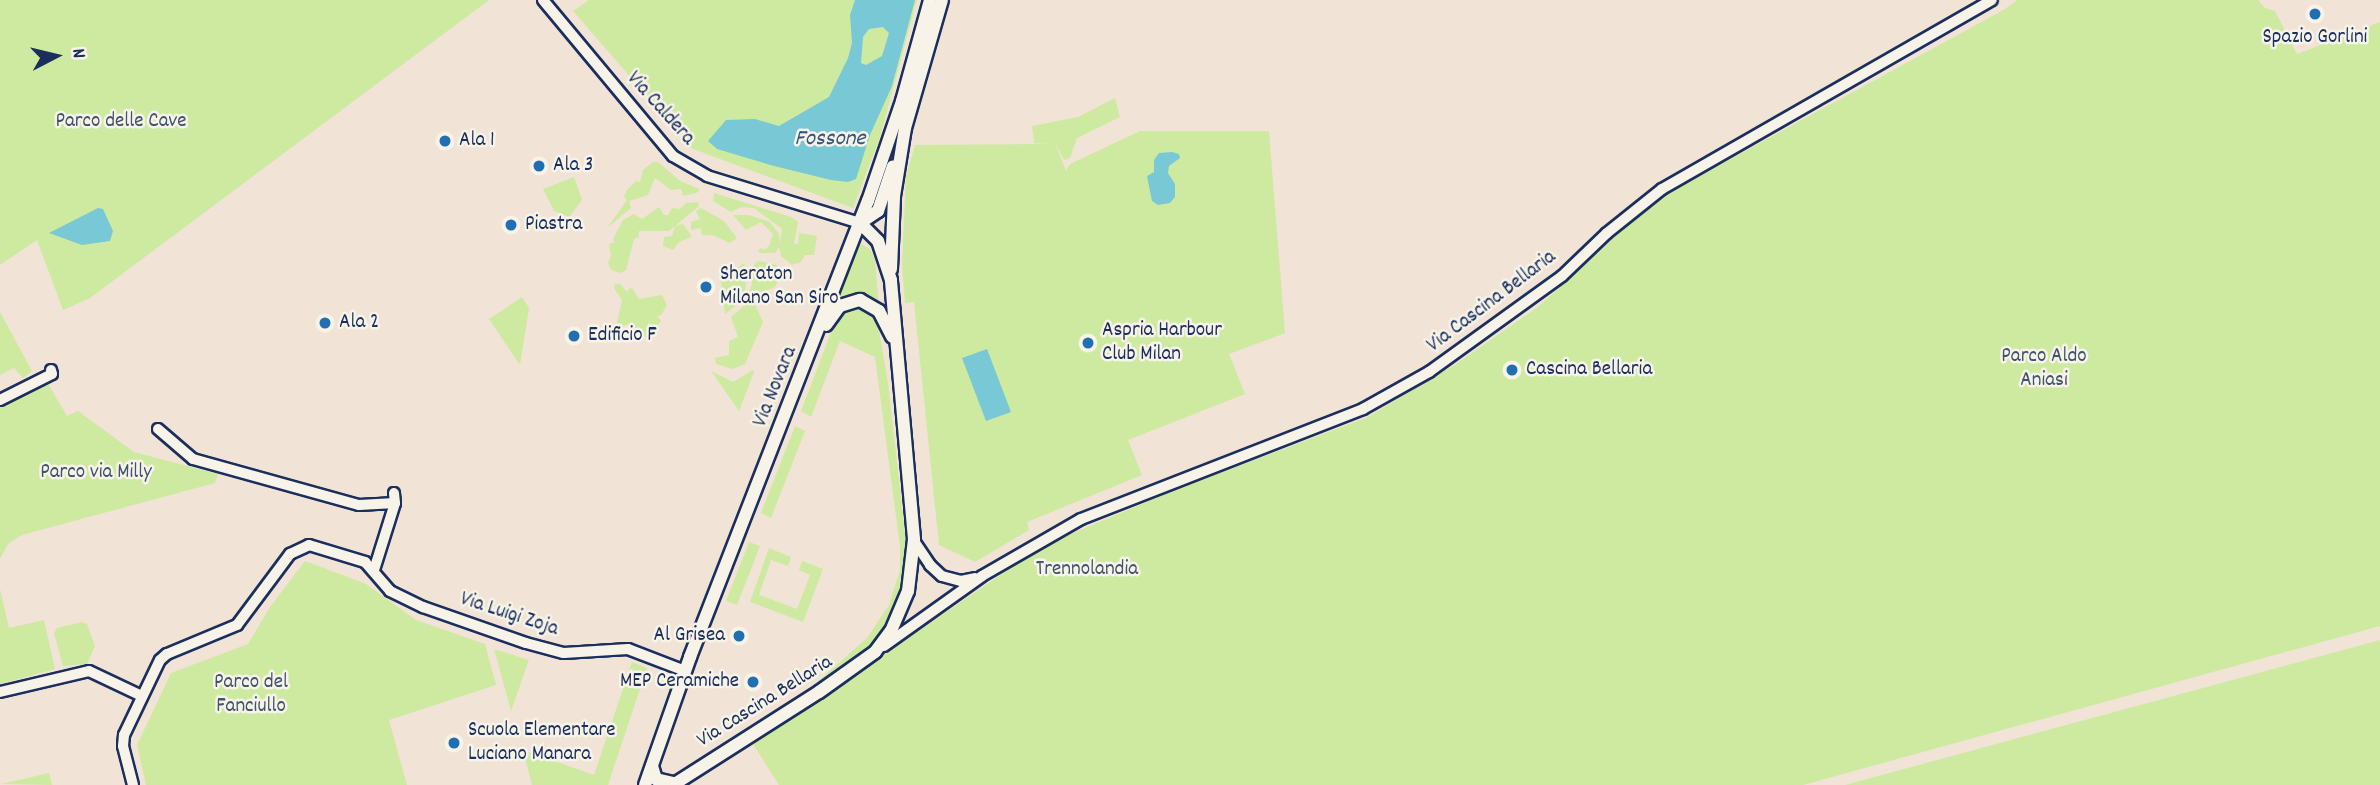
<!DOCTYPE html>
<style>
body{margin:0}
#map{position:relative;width:2380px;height:785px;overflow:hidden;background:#f1e3d6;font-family:Dekko,sans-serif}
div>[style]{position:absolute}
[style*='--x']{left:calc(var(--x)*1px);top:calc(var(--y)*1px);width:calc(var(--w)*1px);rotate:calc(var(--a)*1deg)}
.green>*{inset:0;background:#ceeaa1}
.water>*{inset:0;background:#79c8d5}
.roads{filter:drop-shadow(2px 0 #1b2f5e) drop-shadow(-2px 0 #1b2f5e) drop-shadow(0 2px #1b2f5e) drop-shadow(0 -2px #1b2f5e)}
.minor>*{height:10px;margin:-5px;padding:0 5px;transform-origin:5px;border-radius:5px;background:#f7f3e8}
.major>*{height:12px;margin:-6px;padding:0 6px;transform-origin:6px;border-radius:6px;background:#f7f3e8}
.dots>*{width:19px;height:19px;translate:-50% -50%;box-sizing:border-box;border:4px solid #f7f3e8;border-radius:50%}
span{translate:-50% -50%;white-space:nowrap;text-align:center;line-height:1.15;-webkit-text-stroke:5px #f7f3e8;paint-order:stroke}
.poi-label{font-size:21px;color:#1b2f5e}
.left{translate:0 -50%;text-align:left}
.right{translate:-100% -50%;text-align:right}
.street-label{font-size:21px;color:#1b2f5e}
.park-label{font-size:21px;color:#3f546b}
.water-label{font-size:23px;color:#32557c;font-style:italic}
.north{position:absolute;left:21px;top:21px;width:70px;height:70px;-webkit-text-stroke:5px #f7f3e8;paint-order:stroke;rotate:83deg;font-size:19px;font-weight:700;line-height:28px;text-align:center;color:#1b2f5e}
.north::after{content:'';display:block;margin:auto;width:24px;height:32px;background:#1b2f5e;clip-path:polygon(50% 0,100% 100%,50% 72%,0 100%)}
</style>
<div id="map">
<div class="green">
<i style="clip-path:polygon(0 0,489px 0,90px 298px,63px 310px,37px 240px,0 265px)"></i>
<i style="clip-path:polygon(589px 0,917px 0,880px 137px,853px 208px,693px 149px,573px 11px)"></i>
<i style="clip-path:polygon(2017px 0,2258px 0,2265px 8px,2275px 11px,2297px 54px,2380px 22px,2380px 626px,1803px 785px,779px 785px,753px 744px,1015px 565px,1059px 539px,1168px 493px,1368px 417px,1456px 364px,1538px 307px,1628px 225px,1672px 191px,2005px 9px)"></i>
<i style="clip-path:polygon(1115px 98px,1120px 117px,1077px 138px,1070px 158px,1064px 160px,1055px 143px,1066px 171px,1070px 164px,1140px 131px,1269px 131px,1285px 333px,1229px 354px,1245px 394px,1128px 440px,1142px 475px,1027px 522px,1029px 530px,975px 562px,939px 545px,914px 302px,905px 303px,902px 264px,906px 177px,915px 145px,1049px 144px,1034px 143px,1032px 126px,1078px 117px)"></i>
<i style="clip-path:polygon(653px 162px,658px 162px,680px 181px,699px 189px,699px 192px,683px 196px,681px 189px,671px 190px,655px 178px,648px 195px,629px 201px,631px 208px,607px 228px,627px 200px,624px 197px,627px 190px,636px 181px,640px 182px,643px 170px)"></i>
<i style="clip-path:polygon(574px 177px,582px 200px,569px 217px,554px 211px,543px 189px)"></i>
<i style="clip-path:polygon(714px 193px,791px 217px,798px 222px,794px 244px,798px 244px,799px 233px,817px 236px,814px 255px,805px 255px,801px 262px,792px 265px,781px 256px,779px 247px,775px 253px,760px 253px,758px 251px,761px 248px,764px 250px,769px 246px,773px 234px,761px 222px,746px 230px,733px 215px,749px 215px,770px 222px,779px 234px,780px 244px,783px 221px,782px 229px,754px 208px,742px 207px,731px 212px,713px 201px)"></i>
<i style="clip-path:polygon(698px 202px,699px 206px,669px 231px,639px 231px,639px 237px,634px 239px,626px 270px,621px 273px,611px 270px,608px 263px,611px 256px,609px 244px,615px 242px,613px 239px,623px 220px,634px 214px,642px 219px,659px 207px,664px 215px,668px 215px,672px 208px,680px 209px,686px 203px)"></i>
<i style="clip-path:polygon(701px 208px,724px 221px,737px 238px,730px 243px,712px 235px,702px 235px,701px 228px,691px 230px,691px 222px,700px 219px,696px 211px)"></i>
<i style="clip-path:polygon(683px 224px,692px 237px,679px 242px,673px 250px,663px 246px,664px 237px,672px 236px,675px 226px)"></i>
<i style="clip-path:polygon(861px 244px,870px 249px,875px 260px,879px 309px,874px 304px,834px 304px,854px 251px)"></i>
<i style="clip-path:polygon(758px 261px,777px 265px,779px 279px,775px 287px,760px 293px,755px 305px,763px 322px,745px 364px,733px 369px,716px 364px,715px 358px,729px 355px,729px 341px,738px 337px,731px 317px,745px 305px,752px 284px,751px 268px)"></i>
<i style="clip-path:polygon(744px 263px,747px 276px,745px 291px,738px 304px,725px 314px,721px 281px)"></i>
<i style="clip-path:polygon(615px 284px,620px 284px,627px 292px,630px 288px,633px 289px,639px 299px,662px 295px,667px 305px,661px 315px,657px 316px,661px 321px,648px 338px,637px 333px,630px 324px,616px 327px,622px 300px,614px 288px)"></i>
<i style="clip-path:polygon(522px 297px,529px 308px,520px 365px,489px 319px)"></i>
<i style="clip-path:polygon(858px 305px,876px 316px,878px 324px,888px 383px,907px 551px,906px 565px,898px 600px,881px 635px,868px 647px,815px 684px,867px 638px,889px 605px,900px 570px,900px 547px,875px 357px,840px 341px,811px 417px,801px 411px,836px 319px,843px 310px)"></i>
<i style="clip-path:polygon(0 312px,32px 371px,23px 378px,14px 368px,0 375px)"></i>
<i style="clip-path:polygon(753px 370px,754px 372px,739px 411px,711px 371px,733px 382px)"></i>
<i style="clip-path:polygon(47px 382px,67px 416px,78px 411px,134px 452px,218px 474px,215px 483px,22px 535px,8px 544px,0 559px,0 405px)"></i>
<i style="clip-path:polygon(795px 426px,805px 431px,771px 518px,761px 513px)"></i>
<i style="clip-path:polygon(749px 542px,760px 546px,737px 605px,726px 601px)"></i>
<i style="clip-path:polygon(769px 548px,791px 557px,788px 566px,771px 560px,759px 595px,797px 609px,810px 575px,799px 570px,802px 561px,823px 569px,803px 622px,750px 602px)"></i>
<i style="clip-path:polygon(305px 561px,366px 584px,416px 620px,485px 644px,496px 685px,389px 720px,407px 785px,146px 785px,137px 745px,171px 673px,248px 644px,270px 607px)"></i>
<i style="clip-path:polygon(0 589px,9px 628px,44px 620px,55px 669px,0 684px)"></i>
<i style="clip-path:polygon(82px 622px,87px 624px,95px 646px,87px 664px,63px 666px,54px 633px,57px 628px)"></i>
<i style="clip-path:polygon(2380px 640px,2380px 785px,1845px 785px)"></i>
<i style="clip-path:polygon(494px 649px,529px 660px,511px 711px)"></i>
<i style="clip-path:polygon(632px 662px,647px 668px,608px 785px,532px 785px,523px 750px,594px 775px)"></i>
<i style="clip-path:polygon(49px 773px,52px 785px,1px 784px)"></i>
</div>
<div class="water">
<i style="clip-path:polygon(evenodd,855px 0,915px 0,892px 86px,870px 135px,856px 179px,848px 182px,831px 180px,774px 166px,717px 149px,708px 141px,726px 120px,755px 119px,779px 126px,829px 97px,848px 58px,852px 43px,850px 15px,855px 0,883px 27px,889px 33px,882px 56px,866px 65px,861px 63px,863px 37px,869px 29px,883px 27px)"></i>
<i style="clip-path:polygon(1172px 152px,1179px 154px,1180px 158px,1169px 166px,1168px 173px,1175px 184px,1175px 197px,1170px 203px,1158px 205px,1152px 201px,1147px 176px,1154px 172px,1154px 160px,1159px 153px)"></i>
<i style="clip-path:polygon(98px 208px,103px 209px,113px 231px,110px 241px,82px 245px,49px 233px)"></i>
<i style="clip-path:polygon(987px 349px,1011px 412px,986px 421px,962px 358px)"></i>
</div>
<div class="roads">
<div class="minor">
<i style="--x:543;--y:0;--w:203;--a:50.2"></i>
<i style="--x:673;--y:156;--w:39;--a:30"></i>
<i style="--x:707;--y:176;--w:160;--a:17.1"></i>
<i style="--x:0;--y:400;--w:58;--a:-26.6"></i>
<i style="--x:52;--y:374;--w:4;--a:-104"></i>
<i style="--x:158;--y:429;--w:46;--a:40.6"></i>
<i style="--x:193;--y:459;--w:172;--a:15.5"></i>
<i style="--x:359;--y:505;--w:36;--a:-3"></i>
<i style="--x:914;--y:541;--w:29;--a:56"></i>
<i style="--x:930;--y:565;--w:16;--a:43"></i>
<i style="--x:942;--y:576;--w:20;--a:15"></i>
<i style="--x:961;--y:581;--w:14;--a:-12"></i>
<i style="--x:374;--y:570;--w:70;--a:-72.6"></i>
<i style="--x:395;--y:503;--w:10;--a:-96"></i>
<i style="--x:884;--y:646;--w:120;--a:-35.5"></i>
<i style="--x:982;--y:576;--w:114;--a:-29.9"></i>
<i style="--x:1081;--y:519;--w:303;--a:-21.3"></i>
<i style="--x:1363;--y:409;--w:76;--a:-29.3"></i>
<i style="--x:1429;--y:372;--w:164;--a:-35.8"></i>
<i style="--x:1562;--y:276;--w:62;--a:-43.7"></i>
<i style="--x:1607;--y:233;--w:70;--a:-38.7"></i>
<i style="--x:1662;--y:189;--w:380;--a:-29.8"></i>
<i style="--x:0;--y:692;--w:91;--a:-13.3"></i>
<i style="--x:89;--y:671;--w:59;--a:25.3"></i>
<i style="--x:133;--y:785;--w:40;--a:-104.4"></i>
<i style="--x:123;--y:746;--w:11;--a:-85"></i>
<i style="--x:124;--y:735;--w:83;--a:-64.4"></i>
<i style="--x:160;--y:660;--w:9;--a:-41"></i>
<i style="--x:167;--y:654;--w:76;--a:-22.5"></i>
<i style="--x:237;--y:625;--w:89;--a:-53.3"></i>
<i style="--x:290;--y:554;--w:21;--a:-25"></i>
<i style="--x:309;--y:545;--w:59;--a:16.9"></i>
<i style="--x:365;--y:562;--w:38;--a:49"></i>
<i style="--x:390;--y:591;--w:37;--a:26"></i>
<i style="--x:423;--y:607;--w:109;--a:19.3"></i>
<i style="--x:526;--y:643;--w:39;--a:15"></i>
<i style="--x:564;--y:653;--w:64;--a:-3.6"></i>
<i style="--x:628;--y:649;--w:61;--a:21.1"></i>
</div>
<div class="major">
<i style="--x:860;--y:223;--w:22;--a:-34"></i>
<i style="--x:878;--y:211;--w:47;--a:-71.6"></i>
<i style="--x:891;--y:269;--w:73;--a:-87.6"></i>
<i style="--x:894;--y:196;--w:69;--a:-80.8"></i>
<i style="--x:905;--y:128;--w:133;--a:-73.9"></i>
<i style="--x:826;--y:325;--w:24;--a:-54"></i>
<i style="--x:840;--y:306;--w:21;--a:-17"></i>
<i style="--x:860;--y:300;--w:22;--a:30"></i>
<i style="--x:879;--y:311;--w:29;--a:63"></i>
<i style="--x:652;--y:766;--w:14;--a:73"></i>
<i style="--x:656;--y:779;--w:18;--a:13"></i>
<i style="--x:645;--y:785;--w:136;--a:-70.6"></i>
<i style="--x:690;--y:657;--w:490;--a:-68.7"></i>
<i style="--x:868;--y:201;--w:106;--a:-71.2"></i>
<i style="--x:902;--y:101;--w:105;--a:-74.5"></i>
<i style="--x:673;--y:785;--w:173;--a:-32.5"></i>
<i style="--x:819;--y:692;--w:69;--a:-35.5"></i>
<i style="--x:875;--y:652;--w:26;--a:-53"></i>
<i style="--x:891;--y:631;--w:43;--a:-67"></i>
<i style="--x:908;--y:591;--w:52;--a:-83.4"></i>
<i style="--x:914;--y:539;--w:260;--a:-95.1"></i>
<i style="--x:891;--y:280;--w:41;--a:-108.4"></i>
<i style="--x:878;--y:241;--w:25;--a:-135"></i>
</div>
</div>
<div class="dots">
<i style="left:2315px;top:14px;background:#1f6fb2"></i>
<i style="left:445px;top:141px;background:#1f6fb2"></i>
<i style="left:539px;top:166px;background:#1f6fb2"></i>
<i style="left:511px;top:225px;background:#1f6fb2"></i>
<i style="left:706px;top:287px;background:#1f6fb2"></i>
<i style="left:325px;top:323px;background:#1f6fb2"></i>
<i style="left:574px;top:336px;background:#1f6fb2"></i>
<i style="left:1088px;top:343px;background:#1f6fb2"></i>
<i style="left:1512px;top:370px;background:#1f6fb2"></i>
<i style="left:739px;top:636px;background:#1f6fb2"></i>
<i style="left:753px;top:682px;background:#1f6fb2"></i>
<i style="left:454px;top:743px;background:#1f6fb2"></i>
</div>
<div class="poi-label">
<span style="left:2315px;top:38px">Spazio Gorlini</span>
<span class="left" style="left:459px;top:141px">Ala 1</span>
<span class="left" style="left:553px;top:166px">Ala 3</span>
<span class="left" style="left:525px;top:225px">Piastra</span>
<span class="left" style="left:720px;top:287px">Sheraton<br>Milano San Siro</span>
<span class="left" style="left:339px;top:323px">Ala 2</span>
<span class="left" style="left:1102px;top:343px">Aspria Harbour<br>Club Milan</span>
<span class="left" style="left:588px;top:336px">Edificio F</span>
<span class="left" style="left:1526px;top:370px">Cascina Bellaria</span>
<span class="right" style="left:725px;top:636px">Al Grisea</span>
<span class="right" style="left:739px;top:682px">MEP Ceramiche</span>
<span class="left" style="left:468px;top:743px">Scuola Elementare<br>Luciano Manara</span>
</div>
<div class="street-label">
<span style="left:660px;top:109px;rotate:48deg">Via Caldera</span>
<span style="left:1492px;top:302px;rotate:-37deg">Via Cascina Bellaria</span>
<span style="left:776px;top:387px;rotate:-68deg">Via Novara</span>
<span style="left:509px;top:615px;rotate:18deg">Via Luigi Zoja</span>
<span style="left:765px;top:702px;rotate:-32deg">Via Cascina Bellaria</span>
</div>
<div class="park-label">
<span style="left:121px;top:122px">Parco delle Cave</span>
<span style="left:2044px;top:369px">Parco Aldo<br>Aniasi</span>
<span style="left:96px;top:473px">Parco via Milly</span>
<span style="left:1087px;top:570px">Trennolandia</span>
<span style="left:251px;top:695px">Parco del<br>Fanciullo</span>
</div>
<div class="water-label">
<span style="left:830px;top:140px">Fossone</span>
</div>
<div class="north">N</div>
</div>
